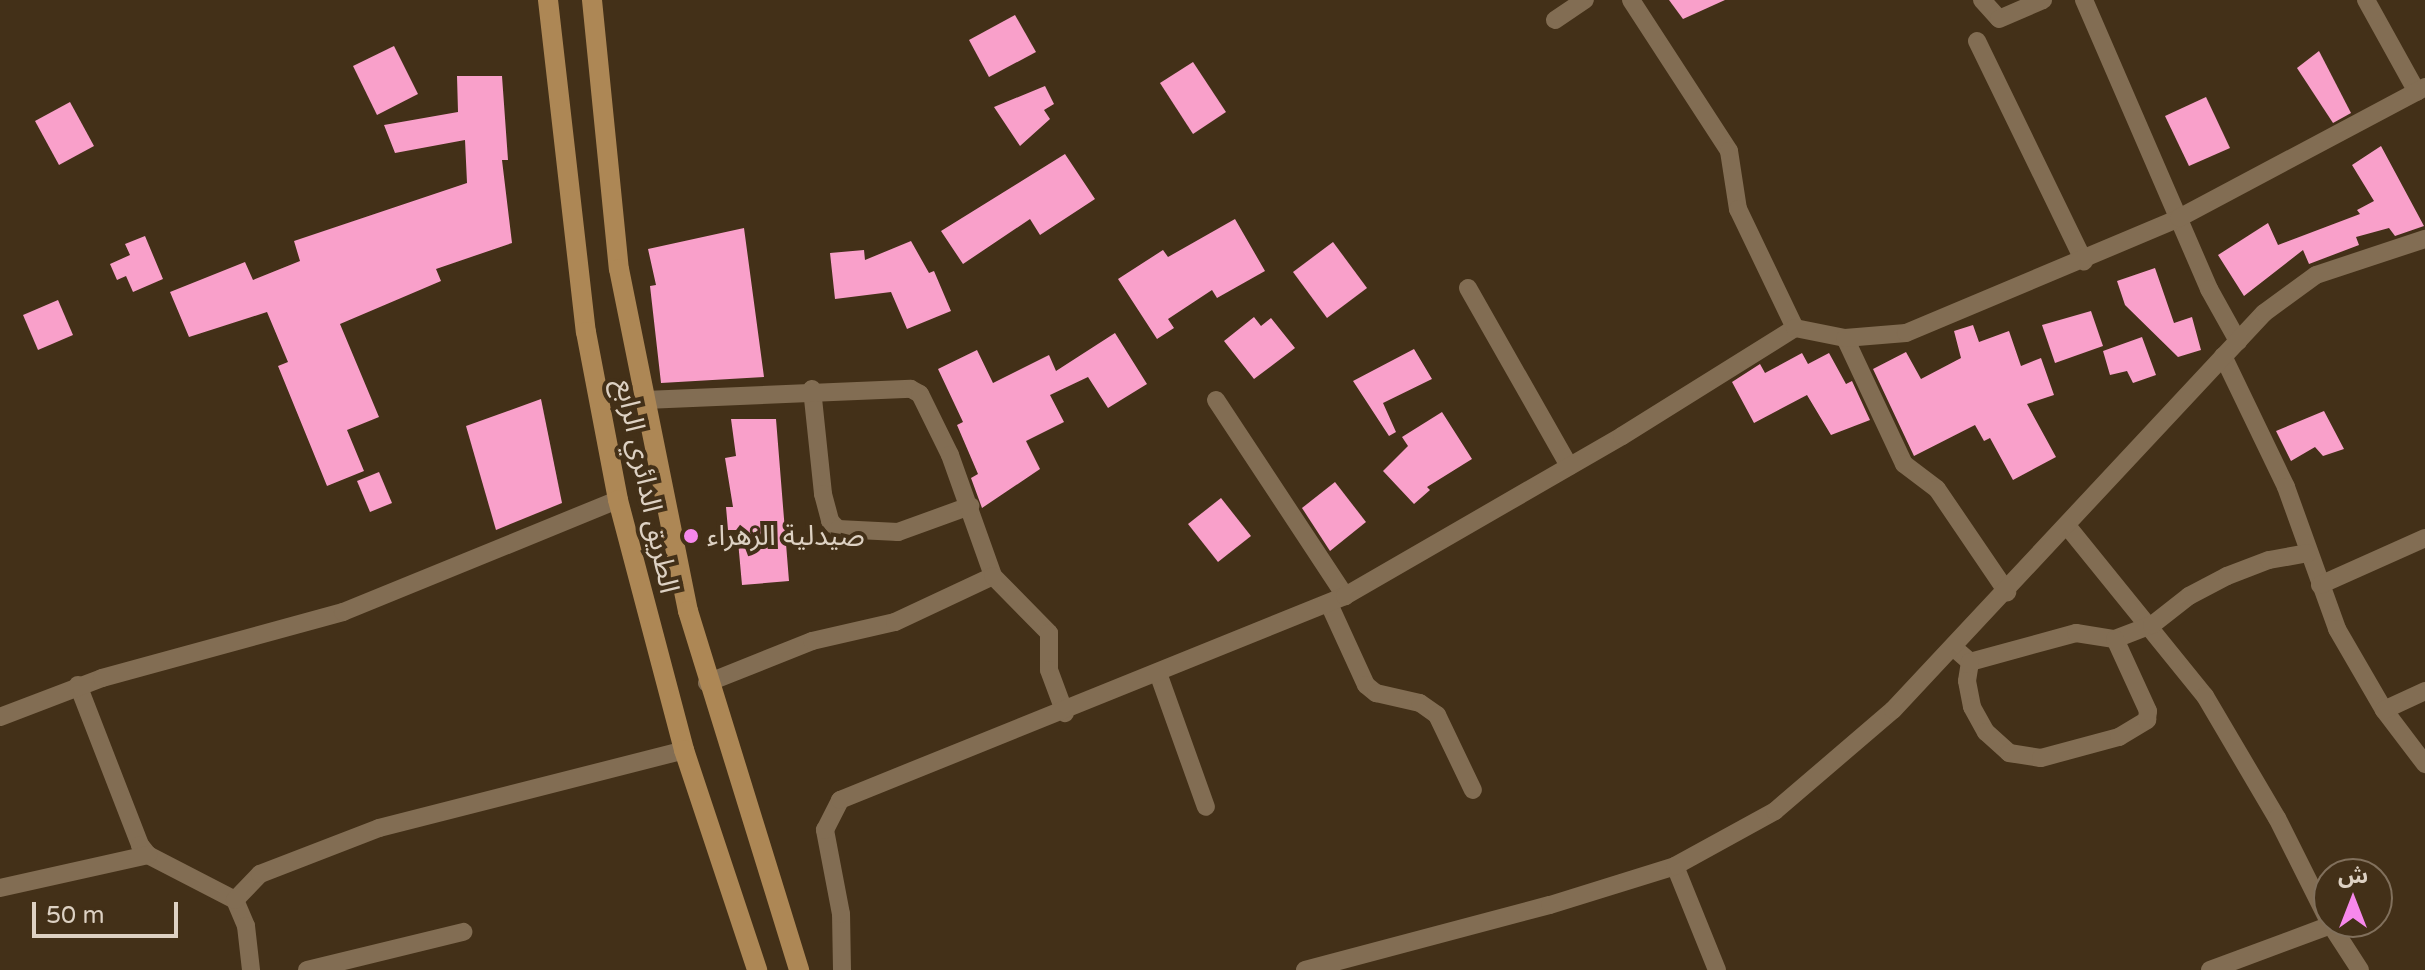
<!DOCTYPE html>
<meta charset="utf-8">
<style>
body{margin:0}
#map{position:relative;width:2425px;height:970px;overflow:hidden;background:#433018;font-family:"Varela Round","Noto Sans Arabic",sans-serif}
div>[style]{position:absolute}
[style*='--x']{left:calc(var(--x)*1px);top:calc(var(--y)*1px);width:calc(var(--w)*1px);rotate:calc(var(--a)*1deg)}
.building>*{inset:0;background:#f9a0ca}
.street>*{height:18px;margin:-9px;padding:0 9px;transform-origin:9px;border-radius:9px;background:#826d53}
.primary>*{height:20px;margin:-10px;padding:0 10px;transform-origin:10px;border-radius:10px;background:#ad8755}
.dots>*{width:22px;height:22px;translate:-50% -50%;box-sizing:border-box;border:4px solid #433018;border-radius:50%}
span{translate:-50% -50%;white-space:nowrap;text-align:center;line-height:1.15;-webkit-text-stroke:8px #433018;paint-order:stroke}
.street-label{font-size:28px;color:#ddd1c3}
.poi-label{font-size:28px;color:#ddd1c3}
.left{translate:0 -50%;text-align:left}
.north{position:absolute;left:2313px;top:858px;width:80px;height:80px;box-sizing:border-box;background:#433018;border:2px solid #81705c;border-radius:50%;rotate:0deg;font-size:22px;font-weight:700;line-height:32px;text-align:center;color:#ddd1c3}
.north::after{content:'';display:block;margin:auto;width:28px;height:36px;background:#f788ec;clip-path:polygon(50% 0,100% 100%,50% 72%,0 100%)}
.scale{position:absolute;left:32px;top:902px;width:146px;height:36px;box-sizing:border-box;border:4px solid #ddd1c3;border-top:0;padding-left:10px;font-size:24px;line-height:28px;white-space:nowrap;color:#ddd1c3;-webkit-text-stroke:6px #433018;paint-order:stroke}
</style>
<div id="map">
<div class="building">
<i style="clip-path:polygon(1669px 0,1725px 0,1683px 19px)"></i>
<i style="clip-path:polygon(1015px 15px,1036px 52px,989px 77px,969px 40px)"></i>
<i style="clip-path:polygon(394px 46px,418px 94px,377px 115px,353px 66px)"></i>
<i style="clip-path:polygon(2319px 51px,2351px 113px,2333px 123px,2297px 68px)"></i>
<i style="clip-path:polygon(1193px 62px,1226px 112px,1193px 134px,1160px 83px)"></i>
<i style="clip-path:polygon(457px 76px,502px 76px,508px 160px,502px 160px,512px 243px,436px 269px,441px 281px,340px 324px,379px 417px,347px 430px,364px 471px,327px 486px,278px 366px,288px 362px,267px 312px,189px 337px,170px 292px,245px 262px,253px 280px,300px 261px,294px 241px,467px 183px,465px 140px,395px 153px,384px 125px,458px 112px)"></i>
<i style="clip-path:polygon(1045px 86px,1054px 104px,1044px 110px,1050px 119px,1020px 146px,994px 107px)"></i>
<i style="clip-path:polygon(2206px 97px,2230px 148px,2189px 166px,2165px 116px)"></i>
<i style="clip-path:polygon(70px 102px,94px 146px,59px 165px,35px 121px)"></i>
<i style="clip-path:polygon(2381px 146px,2424px 226px,2395px 236px,2389px 228px,2356px 237px,2359px 245px,2309px 264px,2303px 250px,2244px 296px,2218px 255px,2268px 223px,2278px 245px,2360px 214px,2357px 210px,2374px 201px,2352px 165px)"></i>
<i style="clip-path:polygon(1065px 154px,1095px 199px,1040px 235px,1030px 219px,963px 264px,941px 231px)"></i>
<i style="clip-path:polygon(1235px 219px,1265px 271px,1217px 298px,1212px 290px,1168px 319px,1174px 328px,1157px 339px,1118px 279px,1163px 250px,1168px 257px)"></i>
<i style="clip-path:polygon(744px 228px,764px 377px,661px 383px,650px 286px,656px 285px,648px 249px)"></i>
<i style="clip-path:polygon(145px 236px,163px 279px,133px 292px,126px 276px,117px 280px,110px 264px,130px 255px,125px 244px)"></i>
<i style="clip-path:polygon(911px 241px,929px 273px,934px 271px,951px 311px,907px 329px,891px 292px,835px 299px,830px 253px,864px 250px,865px 260px)"></i>
<i style="clip-path:polygon(1333px 242px,1367px 288px,1327px 318px,1293px 272px)"></i>
<i style="clip-path:polygon(2155px 268px,2174px 323px,2192px 317px,2201px 350px,2178px 357px,2125px 305px,2117px 281px)"></i>
<i style="clip-path:polygon(58px 300px,73px 335px,38px 350px,23px 315px)"></i>
<i style="clip-path:polygon(2091px 311px,2103px 346px,2055px 363px,2042px 325px)"></i>
<i style="clip-path:polygon(1254px 317px,1261px 326px,1271px 318px,1295px 348px,1254px 379px,1224px 341px)"></i>
<i style="clip-path:polygon(1973px 325px,1979px 342px,2009px 331px,2021px 366px,2041px 358px,2054px 395px,2027px 404px,2056px 457px,2013px 480px,1990px 438px,1984px 441px,1975px 425px,1914px 456px,1873px 369px,1906px 352px,1921px 379px,1961px 358px,1954px 331px)"></i>
<i style="clip-path:polygon(1115px 333px,1147px 384px,1108px 408px,1088px 377px,1050px 395px,1064px 422px,1026px 441px,1040px 469px,982px 508px,971px 478px,978px 474px,957px 425px,963px 422px,938px 369px,977px 350px,993px 383px,1049px 355px,1056px 371px)"></i>
<i style="clip-path:polygon(2142px 337px,2156px 375px,2133px 383px,2127px 371px,2110px 375px,2103px 351px)"></i>
<i style="clip-path:polygon(1414px 349px,1432px 379px,1383px 403px,1396px 432px,1389px 436px,1353px 381px)"></i>
<i style="clip-path:polygon(1802px 353px,1808px 364px,1829px 353px,1846px 384px,1852px 381px,1870px 420px,1831px 435px,1807px 395px,1754px 423px,1732px 382px,1760px 364px,1765px 373px)"></i>
<i style="clip-path:polygon(541px 399px,562px 503px,496px 530px,466px 426px)"></i>
<i style="clip-path:polygon(2324px 411px,2344px 449px,2323px 456px,2315px 447px,2291px 461px,2276px 431px)"></i>
<i style="clip-path:polygon(1442px 412px,1472px 459px,1427px 487px,1430px 490px,1414px 504px,1383px 471px,1408px 446px,1402px 437px)"></i>
<i style="clip-path:polygon(731px 419px,776px 419px,789px 581px,742px 585px,737px 530px,728px 530px,726px 507px,733px 507px,725px 458px,736px 456px)"></i>
<i style="clip-path:polygon(379px 472px,392px 503px,370px 512px,357px 481px)"></i>
<i style="clip-path:polygon(1335px 482px,1366px 522px,1330px 551px,1302px 508px)"></i>
<i style="clip-path:polygon(1221px 498px,1251px 536px,1218px 562px,1188px 524px)"></i>
</div>
<div class="street">
<i style="--x:1631;--y:0;--w:180;--a:57"></i>
<i style="--x:1729;--y:151;--w:59;--a:81.2"></i>
<i style="--x:1738;--y:209;--w:132;--a:64.4"></i>
<i style="--x:1982;--y:0;--w:25;--a:48"></i>
<i style="--x:1999;--y:19;--w:48;--a:-23.4"></i>
<i style="--x:2084;--y:0;--w:315;--a:66.6"></i>
<i style="--x:2209;--y:289;--w:60;--a:60.9"></i>
<i style="--x:2366;--y:0;--w:105;--a:61"></i>
<i style="--x:1555;--y:20;--w:36;--a:-34"></i>
<i style="--x:1977;--y:41;--w:245;--a:64.1"></i>
<i style="--x:1468;--y:288;--w:205;--a:60.4"></i>
<i style="--x:1845;--y:338;--w:139;--a:64.9"></i>
<i style="--x:1904;--y:464;--w:41;--a:37.1"></i>
<i style="--x:1937;--y:489;--w:125;--a:55.8"></i>
<i style="--x:2223;--y:356;--w:145;--a:64.3"></i>
<i style="--x:2286;--y:487;--w:151;--a:70.2"></i>
<i style="--x:2337;--y:629;--w:94;--a:59.9"></i>
<i style="--x:2384;--y:710;--w:68;--a:52.8"></i>
<i style="--x:812;--y:389;--w:106;--a:84"></i>
<i style="--x:823;--y:494;--w:28;--a:75"></i>
<i style="--x:830;--y:521;--w:11;--a:45"></i>
<i style="--x:838;--y:529;--w:60;--a:2.9"></i>
<i style="--x:898;--y:532;--w:77;--a:-19.9"></i>
<i style="--x:645;--y:400;--w:266;--a:-2.4"></i>
<i style="--x:911;--y:389;--w:10;--a:29"></i>
<i style="--x:920;--y:394;--w:68;--a:63.8"></i>
<i style="--x:950;--y:455;--w:128;--a:70.4"></i>
<i style="--x:1216;--y:400;--w:235;--a:56.6"></i>
<i style="--x:2068;--y:527;--w:218;--a:51"></i>
<i style="--x:2205;--y:696;--w:142;--a:59.5"></i>
<i style="--x:2277;--y:818;--w:116;--a:63.4"></i>
<i style="--x:2320;--y:585;--w:115;--a:-24.1"></i>
<i style="--x:1329;--y:604;--w:89;--a:65.4"></i>
<i style="--x:1366;--y:685;--w:13;--a:39"></i>
<i style="--x:1376;--y:693;--w:45;--a:12.8"></i>
<i style="--x:1420;--y:703;--w:21;--a:35"></i>
<i style="--x:1437;--y:715;--w:83;--a:64.4"></i>
<i style="--x:1953;--y:647;--w:23;--a:41"></i>
<i style="--x:1970;--y:662;--w:110;--a:-15.3"></i>
<i style="--x:2076;--y:633;--w:39;--a:9"></i>
<i style="--x:2115;--y:639;--w:40;--a:-21"></i>
<i style="--x:2152;--y:625;--w:47;--a:-38.1"></i>
<i style="--x:2189;--y:596;--w:43;--a:-27.8"></i>
<i style="--x:2227;--y:576;--w:45;--a:-20.9"></i>
<i style="--x:2269;--y:560;--w:39;--a:-10"></i>
<i style="--x:1970;--y:662;--w:19;--a:99"></i>
<i style="--x:1967;--y:681;--w:26;--a:79"></i>
<i style="--x:1972;--y:707;--w:29;--a:61"></i>
<i style="--x:1986;--y:732;--w:31;--a:42"></i>
<i style="--x:2009;--y:753;--w:32;--a:9"></i>
<i style="--x:2041;--y:758;--w:81;--a:-15.1"></i>
<i style="--x:2119;--y:737;--w:33;--a:-31"></i>
<i style="--x:2147;--y:720;--w:9;--a:-84"></i>
<i style="--x:2148;--y:711;--w:79;--a:-114.6"></i>
<i style="--x:1158;--y:673;--w:142;--a:70.3"></i>
<i style="--x:707;--y:683;--w:113;--a:-21.8"></i>
<i style="--x:812;--y:641;--w:85;--a:-12.9"></i>
<i style="--x:895;--y:622;--w:108;--a:-25.1"></i>
<i style="--x:993;--y:576;--w:80;--a:45.5"></i>
<i style="--x:1049;--y:633;--w:37;--a:90"></i>
<i style="--x:1049;--y:670;--w:46;--a:69.6"></i>
<i style="--x:78;--y:685;--w:172;--a:68.8"></i>
<i style="--x:140;--y:845;--w:13;--a:51"></i>
<i style="--x:148;--y:855;--w:98;--a:27.3"></i>
<i style="--x:235;--y:900;--w:28;--a:67"></i>
<i style="--x:246;--y:926;--w:44;--a:83.5"></i>
<i style="--x:2384;--y:710;--w:45;--a:-24.9"></i>
<i style="--x:0;--y:717;--w:109;--a:-20.9"></i>
<i style="--x:102;--y:678;--w:250;--a:-15.3"></i>
<i style="--x:343;--y:612;--w:297;--a:-22.2"></i>
<i style="--x:1675;--y:866;--w:112;--a:68"></i>
<i style="--x:0;--y:888;--w:152;--a:-12.6"></i>
<i style="--x:235;--y:900;--w:36;--a:-46"></i>
<i style="--x:260;--y:874;--w:128;--a:-21.1"></i>
<i style="--x:379;--y:828;--w:315;--a:-14.3"></i>
<i style="--x:2329;--y:922;--w:57;--a:57.1"></i>
<i style="--x:307;--y:970;--w:161;--a:-13.7"></i>
<i style="--x:842;--y:970;--w:56;--a:-91"></i>
<i style="--x:841;--y:914;--w:86;--a:-100.8"></i>
<i style="--x:825;--y:830;--w:34;--a:-63"></i>
<i style="--x:840;--y:800;--w:545;--a:-22"></i>
<i style="--x:1345;--y:596;--w:320;--a:-30"></i>
<i style="--x:1622;--y:436;--w:204;--a:-32"></i>
<i style="--x:1795;--y:328;--w:51;--a:11.3"></i>
<i style="--x:1845;--y:338;--w:61;--a:-4.7"></i>
<i style="--x:1906;--y:333;--w:296;--a:-22.8"></i>
<i style="--x:2179;--y:218;--w:279;--a:-28"></i>
<i style="--x:1305;--y:970;--w:253;--a:-14.9"></i>
<i style="--x:1550;--y:905;--w:131;--a:-17.3"></i>
<i style="--x:1675;--y:866;--w:114;--a:-28.8"></i>
<i style="--x:1775;--y:811;--w:155;--a:-40.6"></i>
<i style="--x:1893;--y:710;--w:543;--a:-46.94"></i>
<i style="--x:2264;--y:313;--w:64;--a:-36.2"></i>
<i style="--x:2316;--y:275;--w:115;--a:-18.3"></i>
<i style="--x:2210;--y:970;--w:129;--a:-20.4"></i>
</div>
<div class="primary">
<i style="--x:548;--y:0;--w:334;--a:83.5"></i>
<i style="--x:586;--y:332;--w:171;--a:79.2"></i>
<i style="--x:618;--y:500;--w:259;--a:75.2"></i>
<i style="--x:684;--y:750;--w:232;--a:71.6"></i>
<i style="--x:592;--y:0;--w:270;--a:84.3"></i>
<i style="--x:619;--y:269;--w:349;--a:78.6"></i>
<i style="--x:688;--y:611;--w:376;--a:72.8"></i>
</div>
<div class="dots">
<i style="left:691px;top:536px;background:#f788ec"></i>
</div>
<div class="street-label">
<span style="left:647px;top:486px;rotate:78deg">الطريق الدائري الرابع</span>
</div>
<div class="poi-label">
<span class="left" style="left:707px;top:536px">صيدلية الزهراء</span>
</div>
<div class="north">ش</div>
<div class="scale">50 m</div>
</div>
